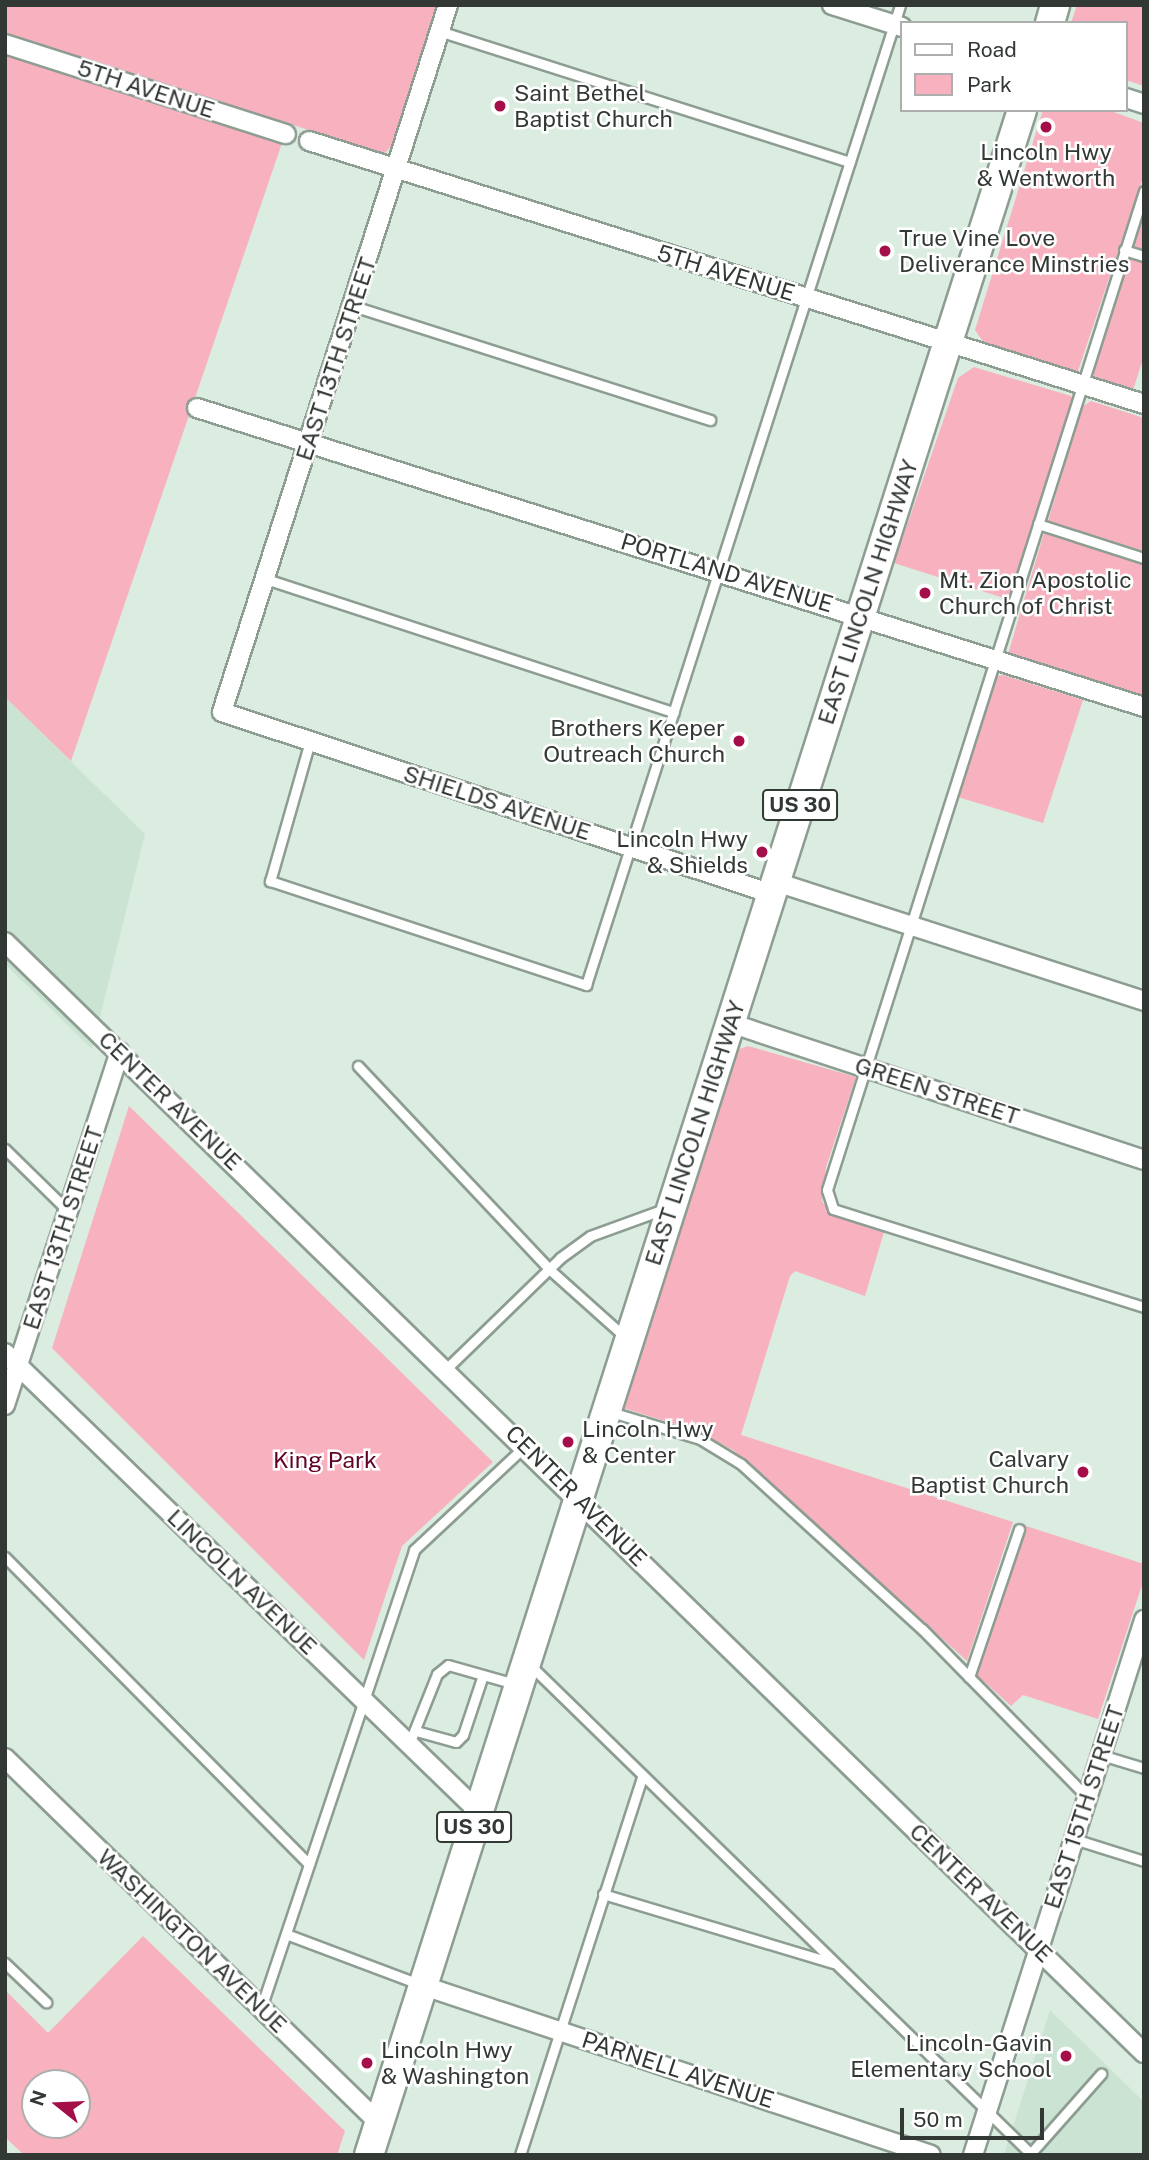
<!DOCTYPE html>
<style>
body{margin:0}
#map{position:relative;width:1149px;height:2160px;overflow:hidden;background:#dbece0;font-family:"Public Sans",sans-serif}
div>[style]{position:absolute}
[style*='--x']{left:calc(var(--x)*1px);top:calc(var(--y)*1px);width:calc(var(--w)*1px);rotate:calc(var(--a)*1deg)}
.built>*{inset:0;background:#cbe3d2}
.green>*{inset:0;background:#f8b1be}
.roads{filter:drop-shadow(2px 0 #8d9d92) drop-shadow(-2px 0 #8d9d92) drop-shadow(0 2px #8d9d92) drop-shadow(0 -2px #8d9d92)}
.lane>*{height:9px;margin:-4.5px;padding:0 4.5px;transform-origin:4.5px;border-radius:4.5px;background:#fff}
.street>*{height:18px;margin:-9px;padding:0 9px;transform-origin:9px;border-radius:9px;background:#fff}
.primary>*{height:28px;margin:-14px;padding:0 14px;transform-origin:14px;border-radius:14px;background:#fff}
.dots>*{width:19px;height:19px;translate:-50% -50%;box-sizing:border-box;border:4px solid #fff;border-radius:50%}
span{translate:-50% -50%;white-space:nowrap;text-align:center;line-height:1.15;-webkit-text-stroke:5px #fff;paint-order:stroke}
.shield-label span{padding:2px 5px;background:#fff;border:2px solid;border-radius:5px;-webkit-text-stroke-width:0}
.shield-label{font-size:21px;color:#323834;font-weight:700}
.street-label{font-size:23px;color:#323834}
.poi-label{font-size:23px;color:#323834}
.left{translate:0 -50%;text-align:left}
.right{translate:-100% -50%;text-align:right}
.park-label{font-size:23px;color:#610327}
.frame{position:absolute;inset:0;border:7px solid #323834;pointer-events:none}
.legend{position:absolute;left:900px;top:21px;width:228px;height:91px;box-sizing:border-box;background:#fff;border:2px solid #adafae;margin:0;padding:9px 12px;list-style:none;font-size:21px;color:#323834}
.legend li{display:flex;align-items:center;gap:14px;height:35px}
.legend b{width:35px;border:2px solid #adafae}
.north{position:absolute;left:21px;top:2069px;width:70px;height:70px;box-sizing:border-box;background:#fff;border:2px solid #adafae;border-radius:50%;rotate:288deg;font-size:19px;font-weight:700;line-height:28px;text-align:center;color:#323834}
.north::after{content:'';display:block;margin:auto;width:24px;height:32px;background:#a40e49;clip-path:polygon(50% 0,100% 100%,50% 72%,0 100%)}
.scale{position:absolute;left:900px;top:2108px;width:144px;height:32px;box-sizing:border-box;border:4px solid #323834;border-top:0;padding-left:9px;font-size:21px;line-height:24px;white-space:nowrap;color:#323834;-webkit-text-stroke:5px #fff;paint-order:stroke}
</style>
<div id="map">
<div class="built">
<i style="clip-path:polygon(5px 697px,145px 834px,92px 1049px,5px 964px)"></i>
<i style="clip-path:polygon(1050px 2010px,1144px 2102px,1144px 2155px,1004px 2155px)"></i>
</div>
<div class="green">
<i style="clip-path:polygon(5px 5px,436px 5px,392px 145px,384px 154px,5px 33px)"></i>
<i style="clip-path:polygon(1077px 5px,1144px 5px,1144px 86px,1126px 80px,1126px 23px,1071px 23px)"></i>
<i style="clip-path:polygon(5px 53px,282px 143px,71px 761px,5px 697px)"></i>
<i style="clip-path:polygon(1043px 110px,1108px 110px,1144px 123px,1144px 174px,1077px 374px,984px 343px,975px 330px)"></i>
<i style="clip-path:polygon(1144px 212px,1144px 250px,1132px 247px)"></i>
<i style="clip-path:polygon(1130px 256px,1144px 261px,1144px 356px,1133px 390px,1097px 379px,1092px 373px)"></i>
<i style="clip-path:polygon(974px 367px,1071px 396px,1073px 401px,1010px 600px,894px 563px,958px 378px)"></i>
<i style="clip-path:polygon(1091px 401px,1144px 418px,1144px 551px,1048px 521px,1082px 407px)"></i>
<i style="clip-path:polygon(1044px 533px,1144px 564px,1144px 698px,1008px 654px)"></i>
<i style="clip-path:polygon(1003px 675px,1083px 700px,1043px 823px,958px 797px,997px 676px)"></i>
<i style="clip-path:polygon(748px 1046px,856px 1077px,826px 1167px,822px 1201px,833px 1216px,884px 1232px,865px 1296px,795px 1271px,790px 1276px,741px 1435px,1013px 1522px,967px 1661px,733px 1450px,697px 1431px,623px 1408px,737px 1050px)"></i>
<i style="clip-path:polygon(129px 1106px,493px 1462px,402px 1546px,364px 1660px,52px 1348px)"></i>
<i style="clip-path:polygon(1026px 1526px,1144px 1564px,1144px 1579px,1098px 1719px,1023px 1695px,1011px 1706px,977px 1675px)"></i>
<i style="clip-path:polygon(evenodd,143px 1936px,345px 2131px,337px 2155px,24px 2155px,5px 2137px,5px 1990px,48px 2033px,143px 1936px,35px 2083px,77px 2083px,77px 2125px,35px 2125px,35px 2083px)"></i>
</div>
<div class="roads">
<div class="lane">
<i style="--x:439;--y:31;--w:431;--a:17.7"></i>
<i style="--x:1144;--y:191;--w:1048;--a:107.61"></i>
<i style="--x:827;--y:1190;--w:20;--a:72"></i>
<i style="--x:833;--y:1209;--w:326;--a:17.5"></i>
<i style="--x:1124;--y:250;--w:21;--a:17"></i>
<i style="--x:353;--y:306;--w:375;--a:17.7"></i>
<i style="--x:1038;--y:524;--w:111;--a:17.8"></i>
<i style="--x:266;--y:579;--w:429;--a:18.1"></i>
<i style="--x:310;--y:741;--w:146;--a:105.9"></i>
<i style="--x:270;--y:881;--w:333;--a:18.2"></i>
<i style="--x:586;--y:985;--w:1029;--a:-72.23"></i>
<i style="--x:358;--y:1066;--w:279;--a:46.7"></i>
<i style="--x:549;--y:1269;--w:102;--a:41.8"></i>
<i style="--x:5;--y:1149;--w:88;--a:44.5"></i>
<i style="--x:446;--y:1369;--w:159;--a:-44.2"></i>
<i style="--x:560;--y:1258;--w:37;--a:-36"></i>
<i style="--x:590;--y:1236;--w:82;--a:-20"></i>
<i style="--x:611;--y:1412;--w:93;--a:16.9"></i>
<i style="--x:700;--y:1439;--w:48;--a:31.4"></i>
<i style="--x:741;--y:1464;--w:245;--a:42.4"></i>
<i style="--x:922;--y:1629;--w:235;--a:45.5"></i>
<i style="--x:5;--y:1557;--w:432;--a:45.3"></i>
<i style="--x:530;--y:1665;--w:702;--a:44.31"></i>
<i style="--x:969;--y:1677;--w:156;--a:-71.3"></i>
<i style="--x:416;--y:1731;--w:41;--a:15.4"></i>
<i style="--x:456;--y:1742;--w:10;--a:-45"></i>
<i style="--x:463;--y:1735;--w:63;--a:-71.6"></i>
<i style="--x:409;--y:1744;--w:75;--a:-68.2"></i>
<i style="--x:437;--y:1674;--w:14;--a:-39"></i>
<i style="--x:448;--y:1665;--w:70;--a:15.8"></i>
<i style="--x:1101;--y:1755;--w:45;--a:16.8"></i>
<i style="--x:1074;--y:1839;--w:73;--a:17.4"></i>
<i style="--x:603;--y:1894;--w:240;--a:16.7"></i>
<i style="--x:286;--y:1934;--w:142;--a:20.6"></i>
<i style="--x:5;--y:1963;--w:57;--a:43.6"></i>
<i style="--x:261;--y:2008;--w:483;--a:-71.5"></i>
<i style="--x:414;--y:1550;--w:152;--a:-43.1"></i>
<i style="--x:1031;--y:2153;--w:106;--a:-48.5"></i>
<i style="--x:520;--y:2155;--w:399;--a:-72.1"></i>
</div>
<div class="street">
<i style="--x:448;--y:5;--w:742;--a:107.73"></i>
<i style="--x:222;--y:712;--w:579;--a:18.31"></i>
<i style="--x:832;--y:5;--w:73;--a:17.4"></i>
<i style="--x:5;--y:44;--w:295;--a:17.8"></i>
<i style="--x:1126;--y:98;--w:19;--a:18"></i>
<i style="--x:309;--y:141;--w:875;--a:17.48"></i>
<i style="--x:197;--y:408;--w:993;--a:17.52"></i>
<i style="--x:776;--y:882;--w:387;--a:17.9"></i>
<i style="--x:5;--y:942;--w:1591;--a:44.29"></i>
<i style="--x:730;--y:1023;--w:436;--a:18.3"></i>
<i style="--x:5;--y:1353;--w:660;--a:44.08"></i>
<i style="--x:5;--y:1405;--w:371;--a:-72"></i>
<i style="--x:5;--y:1758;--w:523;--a:44.3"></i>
<i style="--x:424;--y:1986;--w:534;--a:18.43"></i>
<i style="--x:973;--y:2155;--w:562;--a:-72.27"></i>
</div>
<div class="primary">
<i style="--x:1050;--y:23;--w:19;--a:-74"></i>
<i style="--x:369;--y:2155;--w:2147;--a:-72.29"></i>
</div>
</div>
<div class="dots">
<i style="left:500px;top:106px;background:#a40e49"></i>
<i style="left:1046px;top:127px;background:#a40e49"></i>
<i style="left:885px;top:251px;background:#a40e49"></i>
<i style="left:925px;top:593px;background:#a40e49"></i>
<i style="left:739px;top:741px;background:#a40e49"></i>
<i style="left:762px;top:852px;background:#a40e49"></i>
<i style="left:568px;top:1442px;background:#a40e49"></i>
<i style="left:1083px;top:1472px;background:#a40e49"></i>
<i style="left:1066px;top:2056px;background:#a40e49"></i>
<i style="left:367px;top:2063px;background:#a40e49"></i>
</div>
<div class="shield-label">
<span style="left:800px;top:805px">US 30</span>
<span style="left:474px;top:1827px">US 30</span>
</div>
<div class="street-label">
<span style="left:146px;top:89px;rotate:18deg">5TH AVENUE</span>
<span style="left:726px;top:273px;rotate:17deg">5TH AVENUE</span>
<span style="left:336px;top:359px;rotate:-72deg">EAST 13TH STREET</span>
<span style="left:727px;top:573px;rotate:17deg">PORTLAND AVENUE</span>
<span style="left:868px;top:592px;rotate:-72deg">EAST LINCOLN HIGHWAY</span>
<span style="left:497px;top:803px;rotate:18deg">SHIELDS AVENUE</span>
<span style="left:937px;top:1091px;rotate:18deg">GREEN STREET</span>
<span style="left:170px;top:1101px;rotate:44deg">CENTER AVENUE</span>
<span style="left:695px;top:1133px;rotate:-72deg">EAST LINCOLN HIGHWAY</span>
<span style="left:63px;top:1228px;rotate:-72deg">EAST 13TH STREET</span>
<span style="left:576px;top:1496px;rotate:45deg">CENTER AVENUE</span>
<span style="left:242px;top:1582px;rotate:44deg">LINCOLN AVENUE</span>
<span style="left:1084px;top:1807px;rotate:-72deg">EAST 15TH STREET</span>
<span style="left:981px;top:1893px;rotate:44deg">CENTER AVENUE</span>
<span style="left:192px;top:1941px;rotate:44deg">WASHINGTON AVENUE</span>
<span style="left:678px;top:2070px;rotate:18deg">PARNELL AVENUE</span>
</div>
<div class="poi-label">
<span class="left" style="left:514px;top:106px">Saint Bethel<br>Baptist Church</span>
<span style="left:1046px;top:165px">Lincoln Hwy<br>&amp; Wentworth</span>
<span class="left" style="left:899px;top:251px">True Vine Love<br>Deliverance Minstries</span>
<span class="left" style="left:939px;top:593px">Mt. Zion Apostolic<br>Church of Christ</span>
<span class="right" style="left:725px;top:741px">Brothers Keeper<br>Outreach Church</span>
<span class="right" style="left:748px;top:852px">Lincoln Hwy<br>&amp; Shields</span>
<span class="left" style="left:582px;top:1442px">Lincoln Hwy<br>&amp; Center</span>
<span class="right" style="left:1069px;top:1472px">Calvary<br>Baptist Church</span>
<span class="right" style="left:1052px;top:2056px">Lincoln-Gavin<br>Elementary School</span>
<span class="left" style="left:381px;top:2063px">Lincoln Hwy<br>&amp; Washington</span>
</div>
<div class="park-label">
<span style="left:325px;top:1460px">King Park</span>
</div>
<div class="frame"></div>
<ul class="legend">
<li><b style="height:9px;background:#fff"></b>Road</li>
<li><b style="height:19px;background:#f8b1be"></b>Park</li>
</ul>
<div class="north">N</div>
<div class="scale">50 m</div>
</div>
